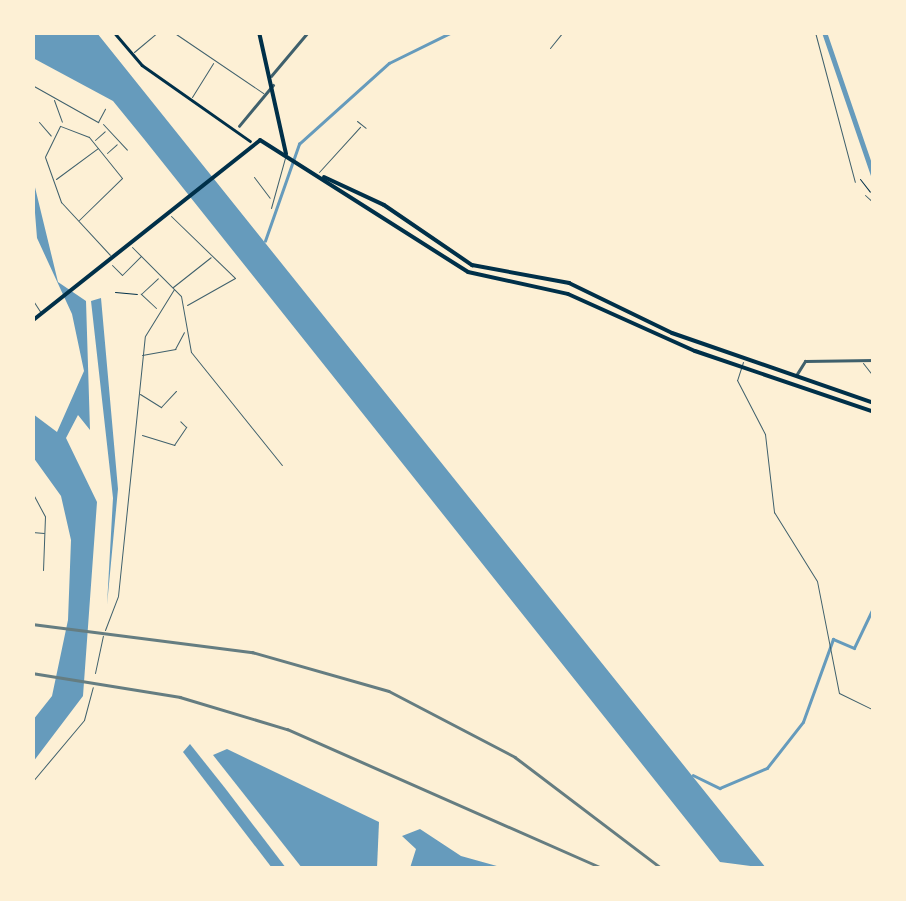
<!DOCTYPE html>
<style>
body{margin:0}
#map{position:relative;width:906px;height:901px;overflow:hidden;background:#fdf0d5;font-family:"Asap Condensed",sans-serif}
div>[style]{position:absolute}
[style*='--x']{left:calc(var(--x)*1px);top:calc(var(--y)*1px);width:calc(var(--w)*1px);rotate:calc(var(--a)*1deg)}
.water>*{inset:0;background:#669bbc}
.stream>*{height:2.5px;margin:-1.25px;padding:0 1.25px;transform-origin:1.25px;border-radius:1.25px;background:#669bbc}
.canal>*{height:5px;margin:-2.5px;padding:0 2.5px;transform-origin:2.5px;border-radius:2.5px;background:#669bbc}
.path>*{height:1px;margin:-0.5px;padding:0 0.5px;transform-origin:0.5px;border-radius:0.5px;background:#003049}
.service>*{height:1px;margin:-0.5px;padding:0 0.5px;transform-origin:0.5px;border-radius:0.5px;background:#3f606c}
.minor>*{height:1px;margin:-0.5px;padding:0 0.5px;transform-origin:0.5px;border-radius:0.5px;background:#3f606c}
.tertiary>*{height:2.5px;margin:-1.25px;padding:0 1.25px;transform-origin:1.25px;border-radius:1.25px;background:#3f606c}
.secondary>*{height:2.5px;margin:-1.25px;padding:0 1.25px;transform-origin:1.25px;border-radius:1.25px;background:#003049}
.primary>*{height:4px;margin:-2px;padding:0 2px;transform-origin:2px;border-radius:2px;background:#003049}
.trunk>*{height:4px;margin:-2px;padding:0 2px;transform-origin:2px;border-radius:2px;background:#003049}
.rail>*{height:2.5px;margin:-1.25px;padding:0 1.25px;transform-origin:1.25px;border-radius:1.25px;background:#657d81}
span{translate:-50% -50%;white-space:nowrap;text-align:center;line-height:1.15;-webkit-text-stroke:9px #fdf0d5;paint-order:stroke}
.frame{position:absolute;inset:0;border:35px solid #fdf0d5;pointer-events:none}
</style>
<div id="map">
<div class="water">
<i style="clip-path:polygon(33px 33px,97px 33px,766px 868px,720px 862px,144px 139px,113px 101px,33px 58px)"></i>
<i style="clip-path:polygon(32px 175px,58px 282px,86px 301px,90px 430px,78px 415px,66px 438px,97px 502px,83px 696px,33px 762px,33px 720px,52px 696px,68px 620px,71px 540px,61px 496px,33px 457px,33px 414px,57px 432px,84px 371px,72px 314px,37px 238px)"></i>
<i style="clip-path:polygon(101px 298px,118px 489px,107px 605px,113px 498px,91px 301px)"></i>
<i style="clip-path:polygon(190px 744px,225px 788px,286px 868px,272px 868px,183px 752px)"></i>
<i style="clip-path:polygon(227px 749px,379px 822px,377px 868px,302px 868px,213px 755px)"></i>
<i style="clip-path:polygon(420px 829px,461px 856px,504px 868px,410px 868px,416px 849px,402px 836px)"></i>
</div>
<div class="stream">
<i style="--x:265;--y:241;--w:103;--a:-70.7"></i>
<i style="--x:299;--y:144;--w:121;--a:-42"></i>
<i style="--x:389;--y:63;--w:70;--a:-26.2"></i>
<i style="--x:693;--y:775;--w:30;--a:26"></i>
<i style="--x:720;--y:788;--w:51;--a:-23.1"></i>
<i style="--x:767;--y:768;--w:58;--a:-52"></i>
<i style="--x:803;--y:722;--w:88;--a:-70.1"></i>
<i style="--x:833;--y:639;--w:23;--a:23"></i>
<i style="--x:854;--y:648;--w:47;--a:-64.5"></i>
</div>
<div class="canal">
<i style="--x:824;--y:32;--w:154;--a:71.1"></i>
</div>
<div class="path">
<i style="--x:860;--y:179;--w:16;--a:52"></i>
<i style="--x:115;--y:292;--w:22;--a:5"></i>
</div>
<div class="service">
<i style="--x:32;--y:299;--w:17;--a:57"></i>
<i style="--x:156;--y:308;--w:21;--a:-137"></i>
<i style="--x:141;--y:294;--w:23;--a:-43"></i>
</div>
<div class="minor">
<i style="--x:173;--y:32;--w:109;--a:34.1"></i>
<i style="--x:815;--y:32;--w:155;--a:75.1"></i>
<i style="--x:550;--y:48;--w:21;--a:-51"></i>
<i style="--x:134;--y:52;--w:31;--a:-40"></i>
<i style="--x:32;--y:85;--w:76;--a:29.3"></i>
<i style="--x:98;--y:122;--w:15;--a:-62"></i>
<i style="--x:192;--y:97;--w:40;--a:-58"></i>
<i style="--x:54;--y:100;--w:23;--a:70"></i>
<i style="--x:357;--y:121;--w:11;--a:38"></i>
<i style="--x:39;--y:122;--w:18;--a:49"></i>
<i style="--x:103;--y:124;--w:35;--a:47"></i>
<i style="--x:95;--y:140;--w:13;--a:-42"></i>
<i style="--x:107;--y:153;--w:13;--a:-42"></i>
<i style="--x:319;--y:172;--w:61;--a:-47.7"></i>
<i style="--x:254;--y:177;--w:26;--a:53"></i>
<i style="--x:56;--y:179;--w:52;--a:-36.4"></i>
<i style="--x:865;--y:195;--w:12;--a:42"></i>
<i style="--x:271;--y:208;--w:52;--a:-74.4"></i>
<i style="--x:171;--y:216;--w:89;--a:44.1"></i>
<i style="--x:235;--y:278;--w:55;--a:150.6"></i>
<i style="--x:79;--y:220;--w:60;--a:-44.3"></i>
<i style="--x:122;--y:178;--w:53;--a:-128.8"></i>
<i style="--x:89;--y:137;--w:31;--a:-159"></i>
<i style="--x:60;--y:126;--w:34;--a:116"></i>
<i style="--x:45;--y:157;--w:48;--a:70.4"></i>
<i style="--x:61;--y:202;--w:72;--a:47.2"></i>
<i style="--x:132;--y:247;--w:69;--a:45"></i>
<i style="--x:181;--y:296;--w:57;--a:79.9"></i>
<i style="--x:191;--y:352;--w:145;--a:51.2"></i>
<i style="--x:112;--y:265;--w:14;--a:45"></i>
<i style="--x:122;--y:275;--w:27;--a:-45"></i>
<i style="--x:173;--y:287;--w:48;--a:-38.3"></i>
<i style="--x:142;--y:355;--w:34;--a:-10"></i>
<i style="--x:175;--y:349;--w:19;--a:-62"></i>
<i style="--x:743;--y:362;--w:19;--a:108"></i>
<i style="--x:737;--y:380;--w:61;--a:62.6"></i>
<i style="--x:765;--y:434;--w:79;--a:83.4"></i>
<i style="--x:774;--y:512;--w:81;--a:58.1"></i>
<i style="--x:817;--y:581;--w:114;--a:78.9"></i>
<i style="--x:839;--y:693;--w:39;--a:26"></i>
<i style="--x:863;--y:363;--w:18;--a:52"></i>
<i style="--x:140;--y:394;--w:25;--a:32"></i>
<i style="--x:161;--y:407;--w:22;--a:-47"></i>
<i style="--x:142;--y:435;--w:34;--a:17"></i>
<i style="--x:174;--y:445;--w:22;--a:-56"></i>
<i style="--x:186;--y:427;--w:8;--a:-135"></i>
<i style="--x:32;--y:492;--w:27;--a:62"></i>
<i style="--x:45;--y:516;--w:54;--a:92.1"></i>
<i style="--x:32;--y:532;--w:12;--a:5"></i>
<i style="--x:105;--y:630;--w:36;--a:-69"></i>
<i style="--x:118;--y:596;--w:261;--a:-84.1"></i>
<i style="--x:145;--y:336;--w:55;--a:-58.3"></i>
<i style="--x:95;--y:673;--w:38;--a:-78"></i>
<i style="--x:32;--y:782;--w:81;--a:-50"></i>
<i style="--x:84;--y:720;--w:34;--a:-75"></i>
</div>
<div class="tertiary">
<i style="--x:271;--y:76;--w:57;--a:-49.9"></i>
<i style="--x:239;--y:126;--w:53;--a:-50.3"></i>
<i style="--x:797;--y:374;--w:15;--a:-58"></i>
<i style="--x:805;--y:361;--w:69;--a:-0.8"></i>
</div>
<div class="secondary">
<i style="--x:114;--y:32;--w:43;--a:49.7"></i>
<i style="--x:142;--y:65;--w:132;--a:35.1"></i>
</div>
<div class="primary">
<i style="--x:259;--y:32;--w:125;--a:77.5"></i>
</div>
<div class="trunk">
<i style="--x:324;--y:177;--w:66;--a:25"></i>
<i style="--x:384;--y:205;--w:107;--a:34.3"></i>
<i style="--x:472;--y:265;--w:99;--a:10.5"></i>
<i style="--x:569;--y:283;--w:114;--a:25.9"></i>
<i style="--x:672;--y:333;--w:214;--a:19.1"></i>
<i style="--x:32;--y:321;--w:291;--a:-38.4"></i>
<i style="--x:260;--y:140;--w:246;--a:32.4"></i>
<i style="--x:468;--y:272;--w:102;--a:12.4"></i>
<i style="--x:568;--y:294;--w:139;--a:24.2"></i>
<i style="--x:695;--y:351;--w:189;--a:18.8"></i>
</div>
<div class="rail">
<i style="--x:32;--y:624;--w:222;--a:7.3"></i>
<i style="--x:252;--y:652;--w:142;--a:15.9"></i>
<i style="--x:389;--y:691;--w:142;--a:27.6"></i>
<i style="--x:515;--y:757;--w:183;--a:37.2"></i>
<i style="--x:32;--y:673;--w:150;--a:9.2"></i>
<i style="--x:180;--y:697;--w:112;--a:16.7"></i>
<i style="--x:287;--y:729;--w:344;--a:23.8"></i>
</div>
<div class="frame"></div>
</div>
